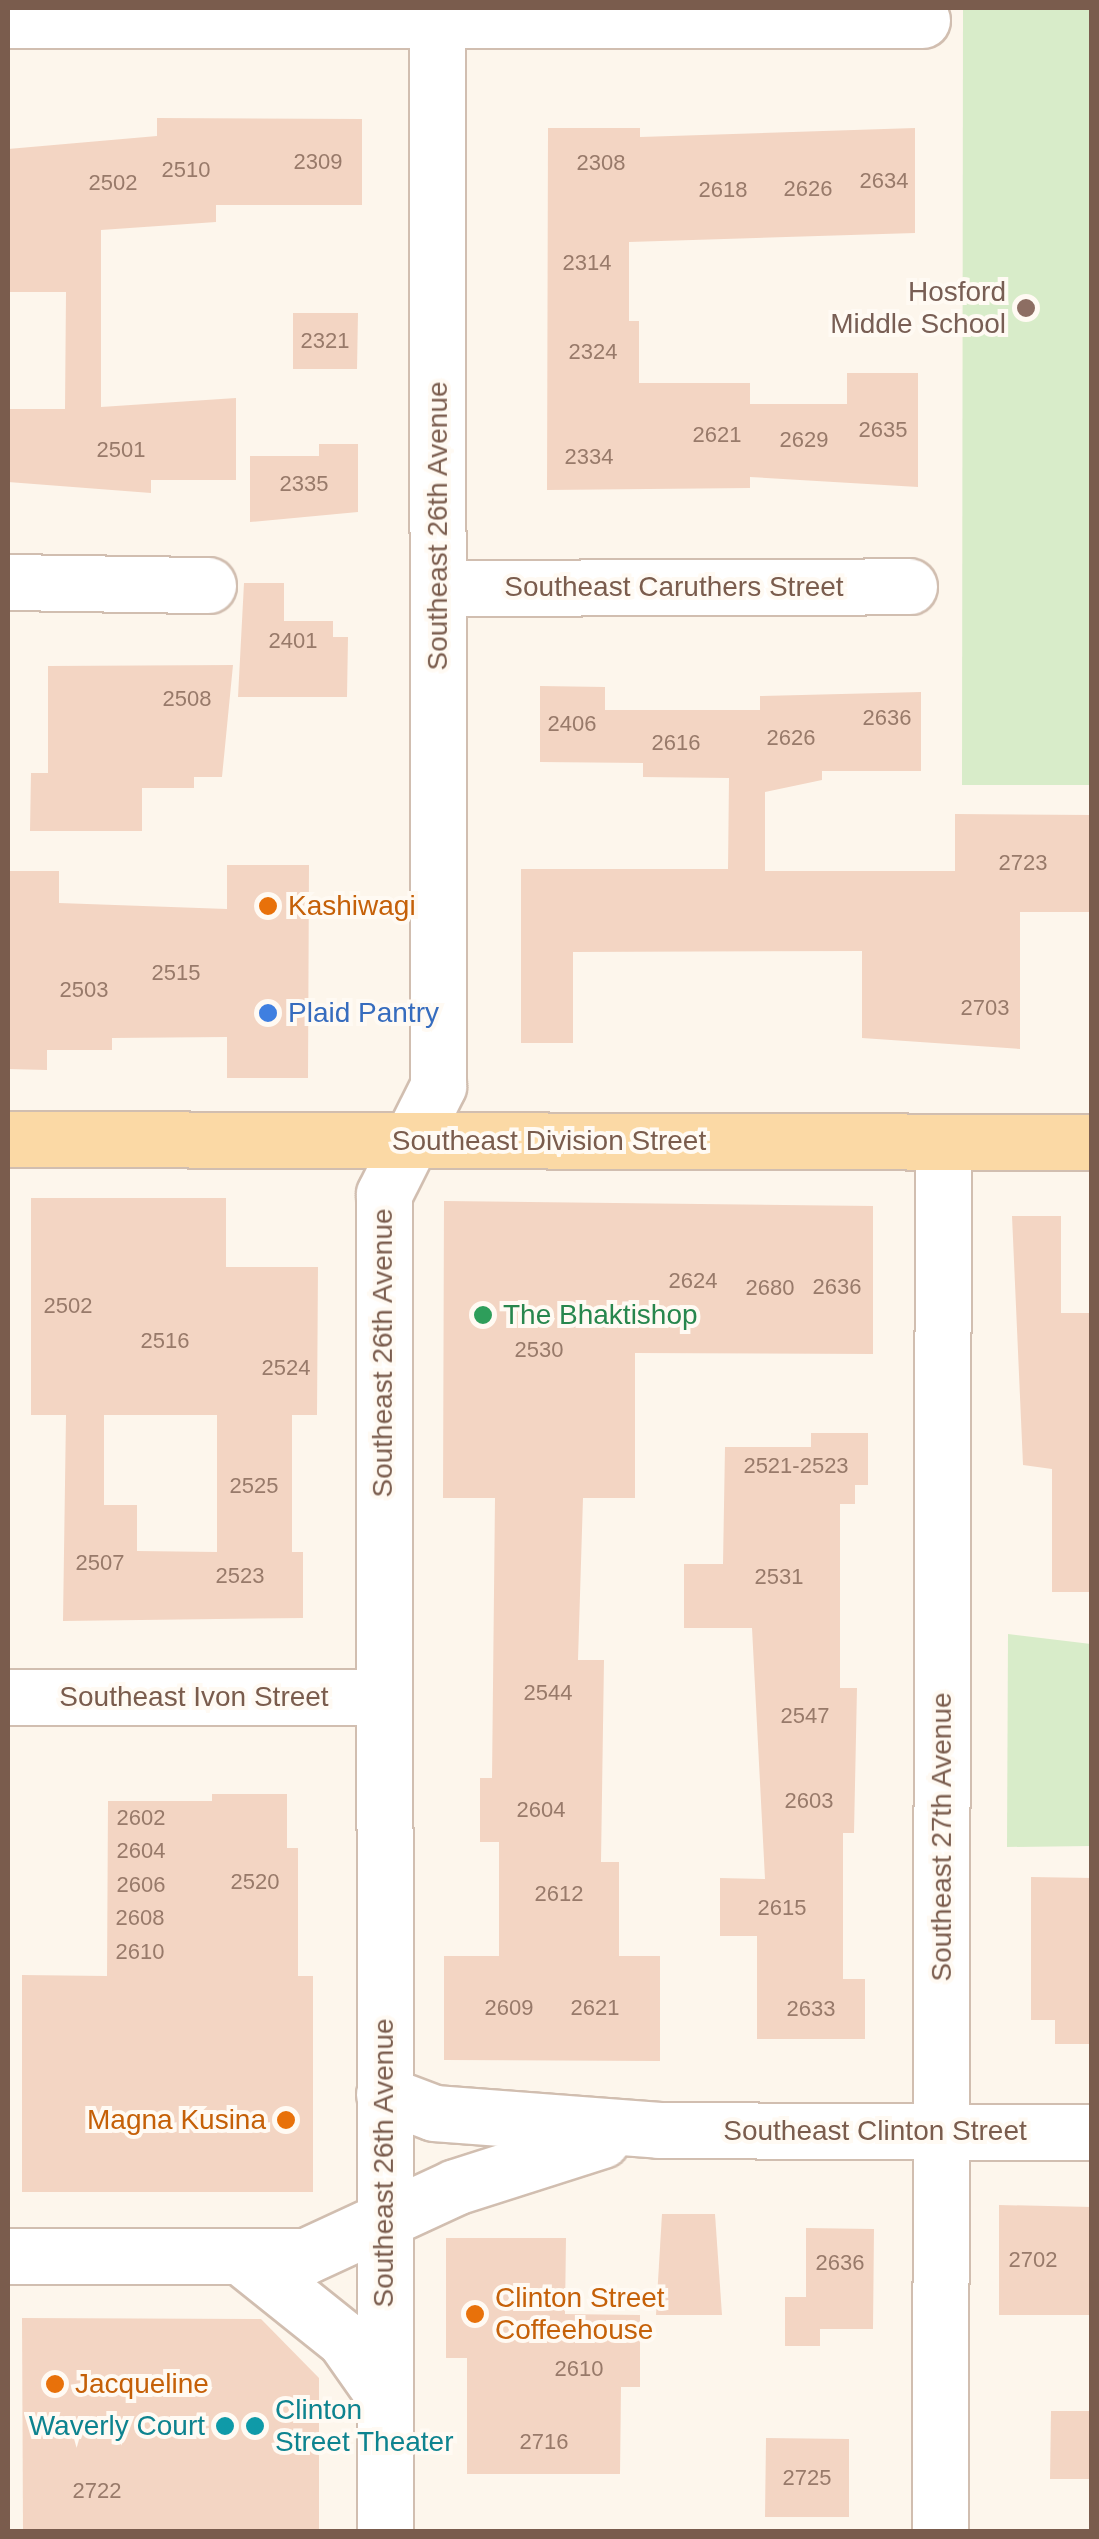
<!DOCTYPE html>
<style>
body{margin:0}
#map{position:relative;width:1099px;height:2539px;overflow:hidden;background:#fdf6ec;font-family:Arial,sans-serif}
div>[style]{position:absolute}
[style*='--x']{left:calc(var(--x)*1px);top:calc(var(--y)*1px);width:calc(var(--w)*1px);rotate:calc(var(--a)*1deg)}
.green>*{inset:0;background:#d8ecc9}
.building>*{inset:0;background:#f3d5c3}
.roads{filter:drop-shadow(2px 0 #d1beb0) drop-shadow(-2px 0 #d1beb0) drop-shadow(0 2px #d1beb0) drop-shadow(0 -2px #d1beb0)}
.minor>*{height:55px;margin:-27.5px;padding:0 27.5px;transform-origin:27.5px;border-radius:27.5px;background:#fff}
.major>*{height:55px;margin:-27.5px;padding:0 27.5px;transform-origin:27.5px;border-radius:27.5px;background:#fbd9a5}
.dots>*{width:28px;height:28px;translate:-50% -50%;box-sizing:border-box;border:5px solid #fffaf3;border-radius:50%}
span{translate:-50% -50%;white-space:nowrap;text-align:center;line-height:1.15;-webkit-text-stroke:8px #fffaf3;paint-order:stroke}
.number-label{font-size:22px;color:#987a6a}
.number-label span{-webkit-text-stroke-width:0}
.education-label{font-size:28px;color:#785e54}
.right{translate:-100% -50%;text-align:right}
.street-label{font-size:28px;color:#7a5c4d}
.food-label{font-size:28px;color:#c56008}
.left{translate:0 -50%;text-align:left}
.shop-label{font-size:28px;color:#366cbe}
.leisure-label{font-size:28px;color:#27864d}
.culture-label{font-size:28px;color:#0d838f}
.frame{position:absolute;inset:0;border:10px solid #7a5c4d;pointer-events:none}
</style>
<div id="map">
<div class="green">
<i style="clip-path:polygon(963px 8px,1091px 8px,1091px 785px,962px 785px)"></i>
<i style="clip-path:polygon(1008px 1634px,1091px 1644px,1091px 1846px,1007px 1847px)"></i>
</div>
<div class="building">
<i style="clip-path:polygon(157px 118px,362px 119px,362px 205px,216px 205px,216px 222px,101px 230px,101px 407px,236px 398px,236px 480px,151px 480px,151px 493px,8px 482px,8px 409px,65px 409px,66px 292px,8px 292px,8px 149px,157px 136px)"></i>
<i style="clip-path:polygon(548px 128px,640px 128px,640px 137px,915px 128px,915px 233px,629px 242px,629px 321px,639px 321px,639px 383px,750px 383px,750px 404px,847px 404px,847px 373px,918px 373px,918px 487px,750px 477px,750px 488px,547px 490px)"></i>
<i style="clip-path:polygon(293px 313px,358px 313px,357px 369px,293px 369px)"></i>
<i style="clip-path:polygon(319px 444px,358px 444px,358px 512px,250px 522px,250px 456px,319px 456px)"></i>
<i style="clip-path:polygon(244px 583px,284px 583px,284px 621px,333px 621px,333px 637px,348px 637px,347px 697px,238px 697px)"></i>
<i style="clip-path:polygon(233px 665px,222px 777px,194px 777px,194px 788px,142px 788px,142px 831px,30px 831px,31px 773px,48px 773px,48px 666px)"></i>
<i style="clip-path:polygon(540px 686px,605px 687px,605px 710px,760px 710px,760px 696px,921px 692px,921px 771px,822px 771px,822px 780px,765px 792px,765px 871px,955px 871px,955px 814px,1092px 815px,1092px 912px,1020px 912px,1020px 1049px,862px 1038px,862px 951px,573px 952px,573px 1043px,521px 1043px,521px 869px,728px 869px,729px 778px,643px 777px,643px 763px,540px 762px)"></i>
<i style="clip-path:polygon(227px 865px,309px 865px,308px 1078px,227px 1078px,227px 1037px,112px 1038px,112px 1050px,47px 1050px,47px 1070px,8px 1069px,8px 871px,59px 871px,59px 903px,227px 909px)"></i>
<i style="clip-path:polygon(evenodd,31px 1198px,226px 1198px,226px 1267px,318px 1267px,317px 1415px,292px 1415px,292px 1552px,303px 1552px,303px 1618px,63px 1621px,66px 1415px,31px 1415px,31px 1198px,104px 1415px,217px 1415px,217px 1552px,137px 1551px,137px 1505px,104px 1505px,104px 1415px)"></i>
<i style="clip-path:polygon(444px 1201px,873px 1206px,873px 1354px,635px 1353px,635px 1498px,583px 1498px,578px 1660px,604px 1660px,601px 1862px,619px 1862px,619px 1956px,660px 1956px,660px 2061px,444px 2060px,444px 1956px,499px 1956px,499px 1842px,480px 1842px,480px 1778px,492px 1778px,495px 1498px,443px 1498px)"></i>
<i style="clip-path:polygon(1012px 1216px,1061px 1216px,1061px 1313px,1092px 1313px,1092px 1592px,1052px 1592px,1052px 1469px,1023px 1465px)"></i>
<i style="clip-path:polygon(811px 1433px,868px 1433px,868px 1485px,855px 1485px,855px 1504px,840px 1504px,840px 1688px,857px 1688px,854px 1833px,843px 1833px,843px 1979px,865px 1979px,865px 2039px,757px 2039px,757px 1936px,720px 1936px,720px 1878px,765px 1879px,752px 1628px,684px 1628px,684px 1564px,723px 1564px,725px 1447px,811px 1447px)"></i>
<i style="clip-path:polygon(212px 1794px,287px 1794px,287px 1848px,298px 1848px,298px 1976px,313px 1976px,313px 2192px,22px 2192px,22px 1975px,107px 1976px,108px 1801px,212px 1801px)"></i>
<i style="clip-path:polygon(1031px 1877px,1092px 1878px,1092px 2044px,1055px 2044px,1055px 2020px,1031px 2020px)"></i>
<i style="clip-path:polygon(999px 2205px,1092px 2207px,1092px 2315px,999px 2315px)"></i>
<i style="clip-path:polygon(662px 2214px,715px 2214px,722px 2315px,656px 2315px)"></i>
<i style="clip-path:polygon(806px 2228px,874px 2229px,873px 2329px,820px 2329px,820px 2346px,785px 2346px,785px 2297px,806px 2297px)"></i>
<i style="clip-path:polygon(446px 2238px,566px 2238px,565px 2314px,640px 2315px,640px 2387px,621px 2387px,620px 2474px,467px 2474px,467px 2358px,446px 2358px)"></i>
<i style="clip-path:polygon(22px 2318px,261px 2319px,319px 2378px,319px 2532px,23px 2532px)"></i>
<i style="clip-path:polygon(1051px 2411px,1092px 2411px,1092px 2479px,1050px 2479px)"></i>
<i style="clip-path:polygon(766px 2438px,849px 2439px,849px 2517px,765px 2517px)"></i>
</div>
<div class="roads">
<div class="minor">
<i style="--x:8;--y:20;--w:914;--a:0"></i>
<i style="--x:8;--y:582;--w:200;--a:0.9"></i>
<i style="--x:439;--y:588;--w:470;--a:-0.2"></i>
<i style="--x:8;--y:1697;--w:373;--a:0"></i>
<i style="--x:384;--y:2094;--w:53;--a:20.8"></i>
<i style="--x:434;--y:2113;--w:226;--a:4.3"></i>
<i style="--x:659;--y:2130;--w:433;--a:0.3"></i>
<i style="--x:8;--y:2256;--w:298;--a:0"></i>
<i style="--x:306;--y:2256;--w:164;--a:-24.8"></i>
<i style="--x:455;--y:2187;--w:154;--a:-17.7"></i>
<i style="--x:244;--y:2259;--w:128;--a:38.7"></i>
<i style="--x:344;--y:2339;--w:70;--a:54.9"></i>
<i style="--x:385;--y:2532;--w:1338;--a:-90.04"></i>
<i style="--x:384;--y:1194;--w:121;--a:-63.4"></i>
<i style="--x:438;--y:1086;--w:1078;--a:-90.05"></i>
<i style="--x:940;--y:2532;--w:1390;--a:-89.88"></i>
</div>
<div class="major">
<i style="--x:8;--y:1139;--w:1084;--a:0.16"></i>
</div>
</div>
<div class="dots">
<i style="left:1026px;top:308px;background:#8d6e63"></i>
<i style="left:268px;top:906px;background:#e8710a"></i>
<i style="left:268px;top:1013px;background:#3f7fe0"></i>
<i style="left:483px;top:1315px;background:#2e9e5b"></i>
<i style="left:286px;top:2120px;background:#e8710a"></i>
<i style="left:475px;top:2314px;background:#e8710a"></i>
<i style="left:55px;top:2384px;background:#e8710a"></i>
<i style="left:225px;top:2426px;background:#0f9aa8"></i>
<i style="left:255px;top:2426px;background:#0f9aa8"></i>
</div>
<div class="number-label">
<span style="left:318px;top:162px">2309</span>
<span style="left:601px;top:163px">2308</span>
<span style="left:186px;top:170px">2510</span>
<span style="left:884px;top:181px">2634</span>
<span style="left:113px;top:183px">2502</span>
<span style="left:808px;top:189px">2626</span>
<span style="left:723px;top:190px">2618</span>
<span style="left:587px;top:263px">2314</span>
<span style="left:325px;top:341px">2321</span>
<span style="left:593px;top:352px">2324</span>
<span style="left:883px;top:430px">2635</span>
<span style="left:717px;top:435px">2621</span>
<span style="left:804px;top:440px">2629</span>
<span style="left:121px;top:450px">2501</span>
<span style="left:589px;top:457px">2334</span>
<span style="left:304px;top:484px">2335</span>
<span style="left:293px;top:641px">2401</span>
<span style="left:187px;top:699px">2508</span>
<span style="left:887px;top:718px">2636</span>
<span style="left:572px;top:724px">2406</span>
<span style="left:791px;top:738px">2626</span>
<span style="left:676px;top:743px">2616</span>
<span style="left:1023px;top:863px">2723</span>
<span style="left:176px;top:973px">2515</span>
<span style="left:84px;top:990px">2503</span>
<span style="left:985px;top:1008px">2703</span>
<span style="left:693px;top:1281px">2624</span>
<span style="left:837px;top:1287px">2636</span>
<span style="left:770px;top:1288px">2680</span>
<span style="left:68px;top:1306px">2502</span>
<span style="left:165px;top:1341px">2516</span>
<span style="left:539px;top:1350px">2530</span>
<span style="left:286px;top:1368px">2524</span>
<span style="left:796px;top:1466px">2521-2523</span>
<span style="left:254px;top:1486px">2525</span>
<span style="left:100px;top:1563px">2507</span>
<span style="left:240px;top:1576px">2523</span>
<span style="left:779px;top:1577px">2531</span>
<span style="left:548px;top:1693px">2544</span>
<span style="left:805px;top:1716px">2547</span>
<span style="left:809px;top:1801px">2603</span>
<span style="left:541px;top:1810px">2604</span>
<span style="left:141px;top:1818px">2602</span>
<span style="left:141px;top:1851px">2604</span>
<span style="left:255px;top:1882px">2520</span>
<span style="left:141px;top:1885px">2606</span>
<span style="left:559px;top:1894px">2612</span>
<span style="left:782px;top:1908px">2615</span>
<span style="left:140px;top:1918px">2608</span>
<span style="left:140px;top:1952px">2610</span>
<span style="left:509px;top:2008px">2609</span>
<span style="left:595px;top:2008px">2621</span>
<span style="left:811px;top:2009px">2633</span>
<span style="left:1033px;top:2260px">2702</span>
<span style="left:840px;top:2263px">2636</span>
<span style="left:579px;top:2369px">2610</span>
<span style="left:544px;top:2442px">2716</span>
<span style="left:807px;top:2478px">2725</span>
<span style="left:97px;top:2491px">2722</span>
</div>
<div class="education-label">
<span class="right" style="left:1006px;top:308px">Hosford<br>Middle School</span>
</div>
<div class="street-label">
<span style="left:438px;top:526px;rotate:-90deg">Southeast 26th Avenue</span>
<span style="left:674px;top:587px">Southeast Caruthers Street</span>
<span style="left:549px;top:1141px">Southeast Division Street</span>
<span style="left:383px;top:1353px;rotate:-90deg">Southeast 26th Avenue</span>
<span style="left:194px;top:1697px">Southeast Ivon Street</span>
<span style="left:942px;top:1837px;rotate:-90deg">Southeast 27th Avenue</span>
<span style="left:875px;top:2131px">Southeast Clinton Street</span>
<span style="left:384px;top:2163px;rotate:-90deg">Southeast 26th Avenue</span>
</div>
<div class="food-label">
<span class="left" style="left:288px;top:906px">Kashiwagi</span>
<span class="right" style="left:266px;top:2120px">Magna Kusina</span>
<span class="left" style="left:495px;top:2314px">Clinton Street<br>Coffeehouse</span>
<span class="left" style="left:75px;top:2384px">Jacqueline</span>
</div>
<div class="shop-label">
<span class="left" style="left:288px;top:1013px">Plaid Pantry</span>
</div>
<div class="leisure-label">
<span class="left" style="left:503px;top:1315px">The Bhaktishop</span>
</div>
<div class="culture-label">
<span class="left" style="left:275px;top:2426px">Clinton<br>Street Theater</span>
<span class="right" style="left:205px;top:2426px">Waverly Court</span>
</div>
<div class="frame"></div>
</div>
